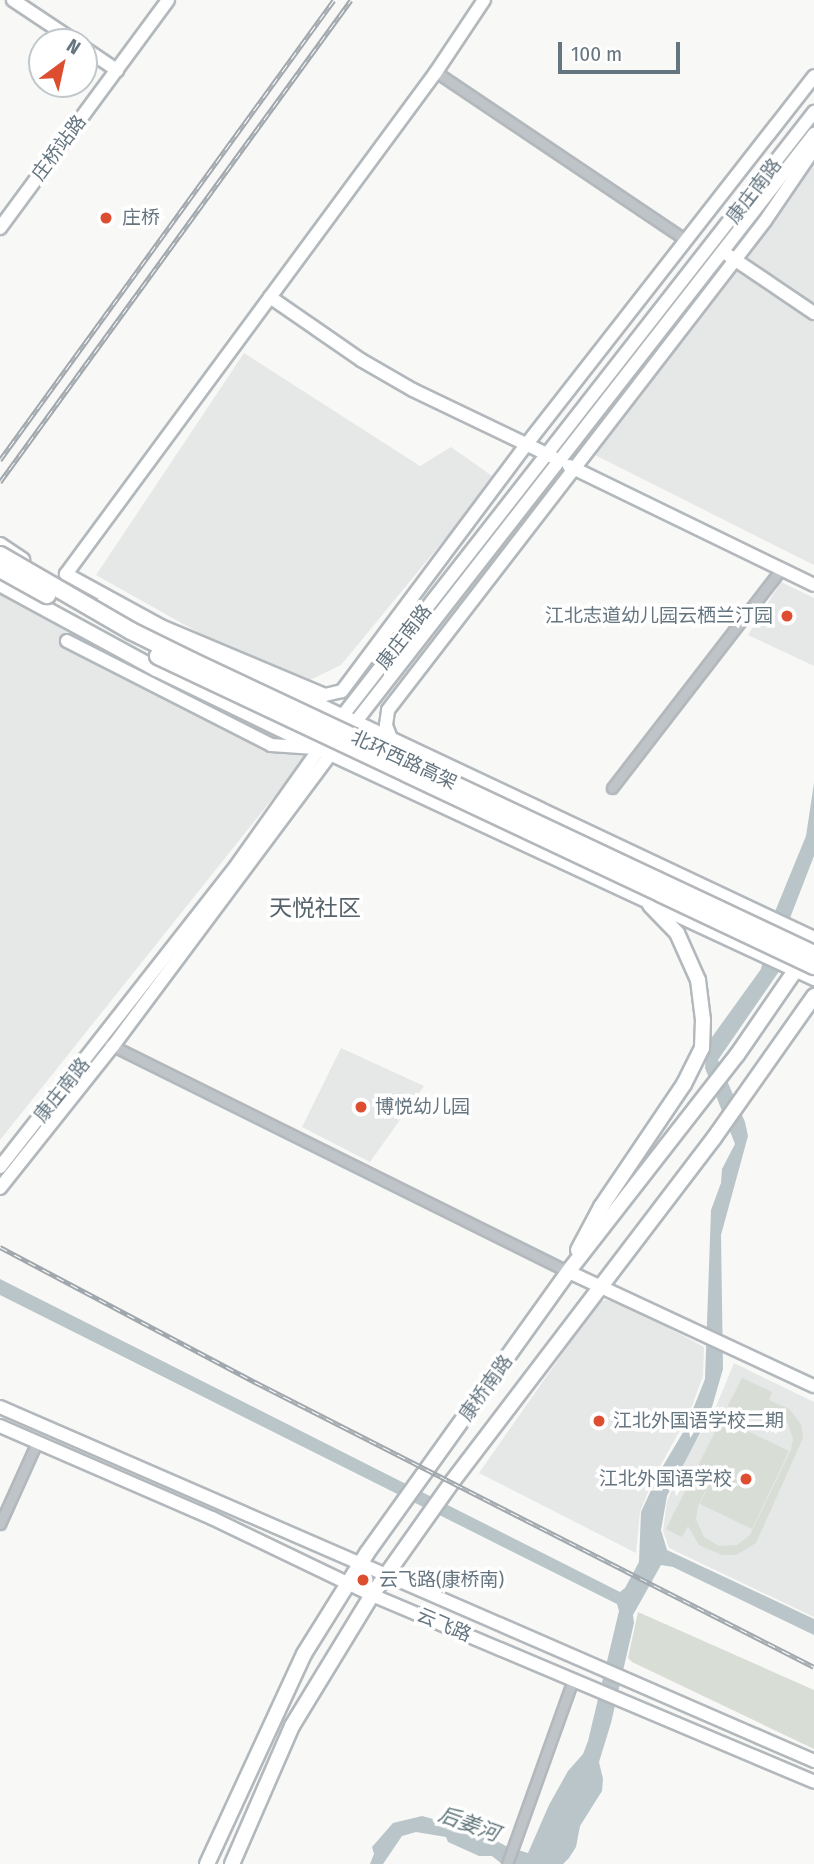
<!DOCTYPE html>
<meta charset="utf-8">
<style>
body{margin:0}
#map{position:relative;width:814px;height:1864px;overflow:hidden;background:#f8f8f6;font-family:"Fira Sans Condensed","Noto Sans SC",sans-serif}
div>[style]{position:absolute}
[style*='--x']{left:calc(var(--x)*1px);top:calc(var(--y)*1px);width:calc(var(--w)*1px);rotate:calc(var(--a)*1deg)}
.built>*{inset:0;background:#e6e7e7}
.green>*{inset:0;background:#d8ddd5}
.water>*{inset:0;background:#b9c5c9}
.roads{filter:drop-shadow(2px 0 #b2b8bc) drop-shadow(-2px 0 #b2b8bc) drop-shadow(0 2px #b2b8bc) drop-shadow(0 -2px #b2b8bc)}
.street>*{height:9px;margin:-4.5px;padding:0 4.5px;transform-origin:4.5px;border-radius:4.5px;background:#bfc4c8}
.secondary>*{height:12px;margin:-6px;padding:0 6px;transform-origin:6px;border-radius:6px;background:#fff}
.primary>*{height:14px;margin:-7px;padding:0 7px;transform-origin:7px;border-radius:7px;background:#fff}
.rail>*{height:5px;margin-top:-2.5px;transform-origin:0;background:repeating-linear-gradient(90deg,#fff 0 8px,#a1a8ad 0 16px);box-sizing:border-box;border-block:2px solid #a1a8ad}
.bridges{filter:drop-shadow(2px 0 #b3b7bb) drop-shadow(-2px 0 #b3b7bb) drop-shadow(0 2px #b3b7bb) drop-shadow(0 -2px #b3b7bb)}
.highway-bridge>*{height:16px;margin:-8px;padding:0 8px;transform-origin:8px;border-radius:8px;background:#fff}
.dots>*{width:19px;height:19px;translate:-50% -50%;box-sizing:border-box;border:4px solid #fff;border-radius:50%}
span{translate:-50% -50%;white-space:nowrap;text-align:center;line-height:1.15;-webkit-text-stroke:7px #fff;paint-order:stroke}
.street-label{font-size:19px;color:#647580}
.poi-label{font-size:19px;color:#647580}
.left{translate:0 -50%;text-align:left}
.right{translate:-100% -50%;text-align:right}
.water-label{font-size:21px;color:#5f757a;font-style:italic}
.quarter-label{font-size:23px;color:#56636b}
.north{position:absolute;left:28px;top:28px;width:70px;height:70px;box-sizing:border-box;background:#fff;border:2px solid #c1c8cc;border-radius:50%;rotate:33deg;font-size:19px;font-weight:700;line-height:28px;text-align:center;color:#647580}
.north::after{content:'';display:block;margin:auto;width:24px;height:32px;background:#dd4d30;clip-path:polygon(50% 0,100% 100%,50% 72%,0 100%)}
.scale{position:absolute;left:558px;top:42px;width:122px;height:32px;box-sizing:border-box;border:4px solid #647580;border-top:0;padding-left:9px;font-size:21px;line-height:24px;white-space:nowrap;color:#647580;-webkit-text-stroke:5px #fff;paint-order:stroke}
</style>
<div id="map">
<div class="built">
<i style="clip-path:polygon(814px 158px,814px 305px,743px 257px)"></i>
<i style="clip-path:polygon(735px 269px,814px 320px,814px 565px,591px 453px)"></i>
<i style="clip-path:polygon(244px 353px,420px 466px,451px 447px,495px 478px,341px 665px,306px 682px,217px 643px,96px 575px)"></i>
<i style="clip-path:polygon(781px 582px,814px 598px,814px 666px,748px 635px)"></i>
<i style="clip-path:polygon(0 593px,100px 651px,227px 710px,308px 754px,0 1140px)"></i>
<i style="clip-path:polygon(341px 1048px,424px 1086px,370px 1162px,302px 1127px)"></i>
<i style="clip-path:polygon(605px 1300px,620px 1302px,704px 1347px,703px 1376px,689px 1414px,654px 1477px,640px 1512px,636px 1553px,479px 1473px,597px 1304px)"></i>
<i style="clip-path:polygon(734px 1363px,814px 1402px,814px 1617px,669px 1548px,663px 1531px,667px 1501px,687px 1457px,715px 1409px)"></i>
</div>
<div class="green">
<i style="clip-path:polygon(evenodd,742px 1378px,772px 1392px,769px 1400px,789px 1409px,801px 1424px,803px 1438px,756px 1543px,736px 1555px,722px 1555px,699px 1545px,688px 1526px,682px 1537px,666px 1529px,742px 1378px,758px 1410px,777px 1413px,787px 1421px,793px 1439px,791px 1450px,750px 1535px,737px 1545px,719px 1546px,704px 1537px,696px 1519px,698px 1506px,719px 1462px,700px 1504px,752px 1529px,789px 1451px,737px 1426px,748px 1414px,758px 1410px)"></i>
<i style="clip-path:polygon(638px 1612px,814px 1690px,814px 1749px,632px 1662px,628px 1658px)"></i>
</div>
<div class="water">
<i style="clip-path:polygon(814px 783px,814px 856px,790px 918px,780px 970px,718px 1060px,745px 1122px,748px 1136px,721px 1235px,723px 1369px,710px 1414px,667px 1496px,661px 1530px,667px 1550px,814px 1619px,814px 1635px,673px 1567px,661px 1565px,633px 1615px,634px 1623px,611px 1723px,599px 1762px,603px 1779px,602px 1791px,580px 1826px,576px 1847px,569px 1858px,563px 1864px,502px 1864px,492px 1856px,479px 1856px,448px 1842px,446px 1837px,416px 1832px,402px 1836px,383px 1864px,370px 1864px,374px 1854px,372px 1847px,393px 1823px,422px 1816px,444px 1822px,458px 1821px,508px 1847px,528px 1853px,549px 1805px,568px 1771px,583px 1754px,588px 1741px,619px 1611px,617px 1604px,0 1295px,0 1279px,620px 1592px,625px 1588px,639px 1562px,641px 1512px,660px 1471px,685px 1429px,705px 1379px,711px 1210px,721px 1183px,722px 1169px,735px 1144px,705px 1068px,707px 1044px,761px 969px,774px 914px,806px 836px)"></i>
</div>
<div class="roads">
<div class="street">
<i style="--x:436;--y:72;--w:301;--a:33.9"></i>
<i style="--x:612;--y:788;--w:277;--a:-52.3"></i>
<i style="--x:109;--y:1044;--w:513;--a:26.37"></i>
<i style="--x:0;--y:1524;--w:90;--a:-65.7"></i>
<i style="--x:507;--y:1864;--w:195;--a:-70.3"></i>
</div>
<div class="secondary">
<i style="--x:13;--y:0;--w:76;--a:33.7"></i>
<i style="--x:484;--y:0;--w:87;--a:123.7"></i>
<i style="--x:436;--y:72;--w:624;--a:126.39"></i>
<i style="--x:66;--y:574;--w:108;--a:28.7"></i>
<i style="--x:161;--y:626;--w:178;--a:22.8"></i>
<i style="--x:325;--y:695;--w:17;--a:-13"></i>
<i style="--x:342;--y:691;--w:307;--a:-53.2"></i>
<i style="--x:526;--y:445;--w:468;--a:-52"></i>
<i style="--x:84;--y:48;--w:40;--a:34"></i>
<i style="--x:0;--y:228;--w:283;--a:-53.6"></i>
<i style="--x:728;--y:255;--w:104;--a:34"></i>
<i style="--x:270;--y:297;--w:111;--a:34.7"></i>
<i style="--x:361;--y:360;--w:60;--a:30"></i>
<i style="--x:413;--y:390;--w:155;--a:25.6"></i>
<i style="--x:569;--y:466;--w:272;--a:25.9"></i>
<i style="--x:67;--y:641;--w:229;--a:27"></i>
<i style="--x:271;--y:745;--w:44;--a:3.9"></i>
<i style="--x:336;--y:724;--w:777;--a:-52.01"></i>
<i style="--x:350;--y:729;--w:755;--a:-52.05"></i>
<i style="--x:392;--y:741;--w:17;--a:-111"></i>
<i style="--x:386;--y:725;--w:15;--a:-82"></i>
<i style="--x:388;--y:710;--w:617;--a:-52.37"></i>
<i style="--x:765;--y:221;--w:87;--a:-55.8"></i>
<i style="--x:0;--y:1167;--w:382;--a:-51.9"></i>
<i style="--x:236;--y:866;--w:152;--a:-54.6"></i>
<i style="--x:0;--y:1188;--w:181;--a:-51.5"></i>
<i style="--x:113;--y:1046;--w:374;--a:-53.3"></i>
<i style="--x:569;--y:1272;--w:270;--a:25"></i>
<i style="--x:0;--y:1407;--w:888;--a:23.5"></i>
<i style="--x:0;--y:1426;--w:231;--a:23.5"></i>
<i style="--x:212;--y:1518;--w:178;--a:25.7"></i>
<i style="--x:372;--y:1595;--w:480;--a:22.9"></i>
</div>
<div class="primary">
<i style="--x:0;--y:545;--w:27;--a:34"></i>
<i style="--x:0;--y:584;--w:178;--a:28.6"></i>
<i style="--x:156;--y:669;--w:195;--a:25.8"></i>
<i style="--x:332;--y:754;--w:532;--a:24.93"></i>
<i style="--x:101;--y:605;--w:54;--a:29.9"></i>
<i style="--x:148;--y:632;--w:164;--a:23"></i>
<i style="--x:299;--y:696;--w:569;--a:25.26"></i>
<i style="--x:578;--y:1250;--w:49;--a:-61.9"></i>
<i style="--x:601;--y:1207;--w:148;--a:-56"></i>
<i style="--x:684;--y:1084;--w:40;--a:-63.4"></i>
<i style="--x:702;--y:1048;--w:28;--a:-88"></i>
<i style="--x:703;--y:1020;--w:40;--a:-97.1"></i>
<i style="--x:698;--y:980;--w:51;--a:-114.1"></i>
<i style="--x:677;--y:933;--w:39;--a:-134"></i>
<i style="--x:207;--y:1864;--w:231;--a:-65.2"></i>
<i style="--x:304;--y:1654;--w:119;--a:-58"></i>
<i style="--x:367;--y:1553;--w:350;--a:-54.4"></i>
<i style="--x:571;--y:1268;--w:270;--a:-52.1"></i>
<i style="--x:737;--y:1055;--w:136;--a:-55.5"></i>
<i style="--x:232;--y:1864;--w:150;--a:-66.5"></i>
<i style="--x:292;--y:1726;--w:153;--a:-58.6"></i>
<i style="--x:372;--y:1595;--w:138;--a:-54.7"></i>
<i style="--x:452;--y:1482;--w:432;--a:-52.7"></i>
<i style="--x:714;--y:1138;--w:174;--a:-54.8"></i>
</div>
</div>
<div class="rail">
<i style="--x:0;--y:460;--w:568;--a:-54.02"></i>
<i style="--x:0;--y:482;--w:596;--a:-53.94"></i>
<i style="--x:0;--y:1247;--w:289;--a:27.9"></i>
<i style="--x:255;--y:1382;--w:627;--a:27.01"></i>
</div>
<div class="bridges">
<div class="highway-bridge">
<i style="--x:0;--y:555;--w:151;--a:30.1"></i>
<i style="--x:131;--y:631;--w:68;--a:26.2"></i>
<i style="--x:192;--y:661;--w:688;--a:25.22"></i>
<i style="--x:0;--y:569;--w:54;--a:29"></i>
<i style="--x:158;--y:656;--w:726;--a:25.29"></i>
</div>
</div>
<div class="dots">
<i style="left:106px;top:218px;background:#dd4d30"></i>
<i style="left:787px;top:616px;background:#dd4d30"></i>
<i style="left:361px;top:1107px;background:#dd4d30"></i>
<i style="left:599px;top:1421px;background:#dd4d30"></i>
<i style="left:746px;top:1479px;background:#dd4d30"></i>
<i style="left:363px;top:1580px;background:#dd4d30"></i>
</div>
<div class="street-label">
<span style="left:59px;top:148px;rotate:-53deg">庄桥站路</span>
<span style="left:754px;top:191px;rotate:-52deg">康庄南路</span>
<span style="left:404px;top:637px;rotate:-52deg">康庄南路</span>
<span style="left:404px;top:760px;rotate:25deg">北环西路高架</span>
<span style="left:62px;top:1090px;rotate:-51deg">康庄南路</span>
<span style="left:486px;top:1388px;rotate:-54deg">康桥南路</span>
<span style="left:444px;top:1625px;rotate:23deg">云飞路</span>
</div>
<div class="poi-label">
<span class="left" style="left:122px;top:218px">庄桥</span>
<span class="right" style="left:773px;top:616px">江北志道幼儿园云栖兰汀园</span>
<span class="left" style="left:375px;top:1107px">博悦幼儿园</span>
<span class="left" style="left:613px;top:1421px">江北外国语学校二期</span>
<span class="right" style="left:732px;top:1479px">江北外国语学校</span>
<span class="left" style="left:379px;top:1580px">云飞路(康桥南)</span>
</div>
<div class="water-label">
<span style="left:469px;top:1824px;rotate:20deg">后姜河</span>
</div>
<div class="quarter-label">
<span style="left:315px;top:908px">天悦社区</span>
</div>
<div class="north">N</div>
<div class="scale">100 m</div>
</div>
